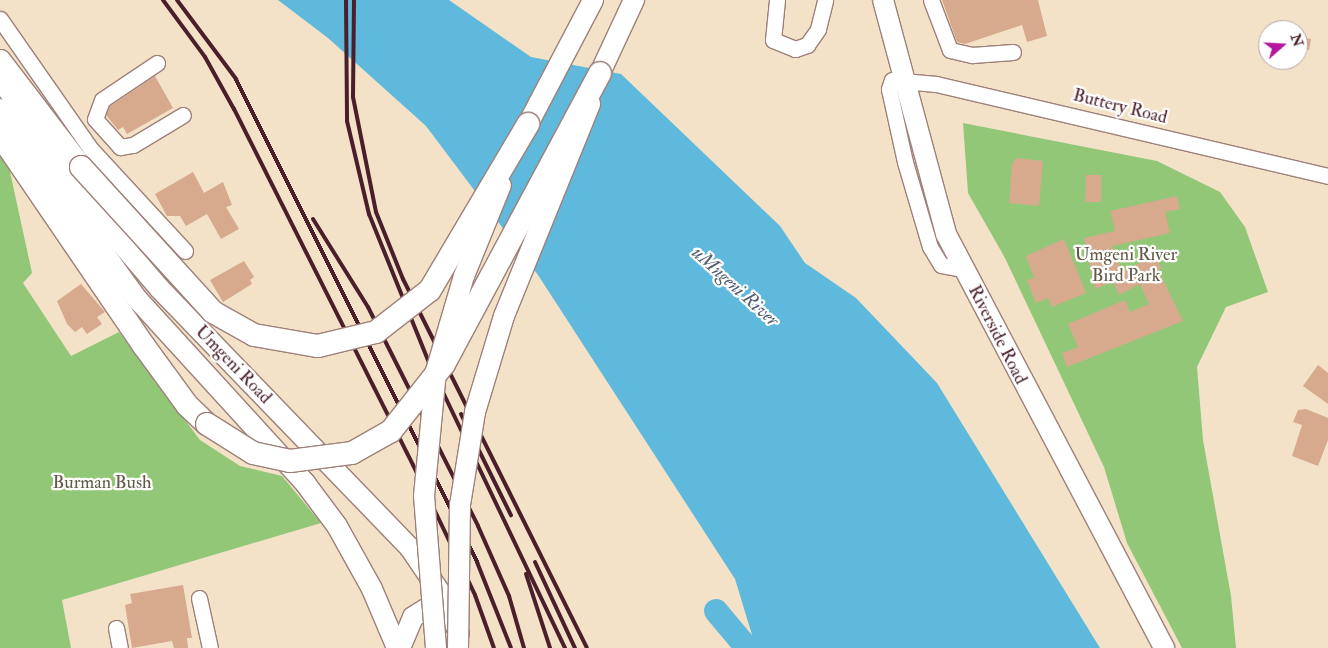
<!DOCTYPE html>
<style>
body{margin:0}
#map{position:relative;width:1328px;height:648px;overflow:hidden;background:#f3e2c7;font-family:"IM FELL Double Pica",serif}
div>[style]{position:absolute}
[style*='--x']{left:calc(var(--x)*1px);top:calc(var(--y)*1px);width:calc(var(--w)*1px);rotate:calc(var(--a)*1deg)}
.green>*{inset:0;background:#92c778}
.water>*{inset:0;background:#5eb9dc}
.river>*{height:24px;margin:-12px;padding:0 12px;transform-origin:12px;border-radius:12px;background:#5eb9dc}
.building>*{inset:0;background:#d7a98d}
.roads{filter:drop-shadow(1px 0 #9e8079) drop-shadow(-1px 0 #9e8079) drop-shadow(0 1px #9e8079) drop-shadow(0 -1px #9e8079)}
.minor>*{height:15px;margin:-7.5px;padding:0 7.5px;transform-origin:7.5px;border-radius:7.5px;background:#fff}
.major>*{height:20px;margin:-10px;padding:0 10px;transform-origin:10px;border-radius:10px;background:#fff}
.highway>*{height:22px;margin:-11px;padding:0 11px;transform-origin:11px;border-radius:11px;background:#fff}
.rail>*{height:4px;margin:-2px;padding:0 2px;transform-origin:2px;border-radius:2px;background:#4a1f2b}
.bridges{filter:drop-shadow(1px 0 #9e8079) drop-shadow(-1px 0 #9e8079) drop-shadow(0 1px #9e8079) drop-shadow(0 -1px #9e8079)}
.major-bridge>*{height:20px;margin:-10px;padding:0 10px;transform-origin:10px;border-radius:10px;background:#fff}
.highway-bridge>*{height:22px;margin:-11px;padding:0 11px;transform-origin:11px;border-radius:11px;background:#fff}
span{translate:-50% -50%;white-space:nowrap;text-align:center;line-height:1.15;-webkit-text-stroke:4.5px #fff;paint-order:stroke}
.street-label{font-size:18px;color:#4a1f2b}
.park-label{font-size:18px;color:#635a46}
.water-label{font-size:19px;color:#525d72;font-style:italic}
.north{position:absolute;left:1258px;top:20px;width:50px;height:50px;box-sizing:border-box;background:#fff;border:1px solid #b7a5aa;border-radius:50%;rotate:71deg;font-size:14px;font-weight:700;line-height:20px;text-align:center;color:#4a1f2b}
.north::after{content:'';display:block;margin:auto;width:18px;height:22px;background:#b5179e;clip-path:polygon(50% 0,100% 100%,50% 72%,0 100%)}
</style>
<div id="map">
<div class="green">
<i style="clip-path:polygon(963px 123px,1157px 161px,1220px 192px,1245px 227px,1268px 292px,1226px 307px,1197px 367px,1203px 440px,1231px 596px,1236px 648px,1182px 648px,1127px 543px,1104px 467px,1005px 258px,968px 193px)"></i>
<i style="clip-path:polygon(0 154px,9px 167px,32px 273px,23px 283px,71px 356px,119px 332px,200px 440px,240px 466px,282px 476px,321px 523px,62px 600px,71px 648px,0 648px)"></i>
</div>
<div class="water">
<i style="clip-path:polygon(278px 0,449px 0,531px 57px,621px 74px,780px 226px,805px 263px,856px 298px,937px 383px,1100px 648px,756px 648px,735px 579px,538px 275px,426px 126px,328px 38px)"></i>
</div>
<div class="river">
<i style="--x:716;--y:611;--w:48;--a:50"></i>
</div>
<div class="building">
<i style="clip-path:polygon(942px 0,1038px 0,1047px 36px,1027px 42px,1022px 25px,965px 44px,957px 42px)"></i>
<i style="clip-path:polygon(1298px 37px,1311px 39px,1309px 50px,1298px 48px)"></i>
<i style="clip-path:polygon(155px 76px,173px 108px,127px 134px,123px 127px,118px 130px,106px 115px,109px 107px)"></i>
<i style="clip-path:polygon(1016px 158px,1043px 161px,1039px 206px,1009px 203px,1012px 164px)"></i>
<i style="clip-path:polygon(193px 172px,204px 193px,223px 182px,232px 205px,226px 207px,239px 229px,221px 239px,207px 214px,186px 226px,180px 216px,167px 216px,155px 194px)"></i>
<i style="clip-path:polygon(1086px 175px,1101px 175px,1101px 202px,1085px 202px)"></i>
<i style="clip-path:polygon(1177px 196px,1180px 209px,1165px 212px,1170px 233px,1112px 246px,1122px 271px,1156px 256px,1161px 268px,1158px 270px,1183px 321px,1067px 367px,1062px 353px,1078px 347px,1068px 324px,1125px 300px,1130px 312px,1149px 304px,1140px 284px,1119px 295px,1113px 282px,1095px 289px,1084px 238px,1115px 231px,1110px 211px)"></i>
<i style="clip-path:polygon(1064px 239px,1086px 293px,1052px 307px,1048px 298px,1036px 303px,1027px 280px,1034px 278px,1026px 256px)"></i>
<i style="clip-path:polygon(244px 261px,254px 277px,250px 280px,252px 284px,223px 302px,210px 280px)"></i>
<i style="clip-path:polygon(81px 284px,105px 312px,97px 317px,102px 324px,87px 334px,82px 327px,75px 332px,67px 324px,57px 301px)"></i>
<i style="clip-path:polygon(1318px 365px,1328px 373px,1328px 404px,1303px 386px)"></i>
<i style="clip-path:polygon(1306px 409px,1328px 418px,1328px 440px,1318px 466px,1292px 456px,1302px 425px,1293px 422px,1298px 410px)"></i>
<i style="clip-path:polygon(183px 585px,192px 638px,187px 638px,188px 648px,174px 648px,172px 641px,132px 648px,125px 605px,132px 603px,130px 594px)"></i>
</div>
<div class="roads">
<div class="minor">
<i style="--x:777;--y:0;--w:40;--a:95.7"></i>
<i style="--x:773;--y:40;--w:24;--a:22"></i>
<i style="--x:795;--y:49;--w:13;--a:-18"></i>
<i style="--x:807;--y:45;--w:19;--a:-55"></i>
<i style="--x:818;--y:29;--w:30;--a:-76"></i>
<i style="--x:931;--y:0;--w:53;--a:69.2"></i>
<i style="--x:950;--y:50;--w:23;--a:13"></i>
<i style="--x:972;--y:55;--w:41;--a:-4.2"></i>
<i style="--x:0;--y:19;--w:157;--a:55.1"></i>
<i style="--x:90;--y:148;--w:140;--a:47.3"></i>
<i style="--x:157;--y:63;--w:66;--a:146.1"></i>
<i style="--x:102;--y:100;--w:20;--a:110"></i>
<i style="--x:95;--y:119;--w:38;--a:48"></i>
<i style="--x:120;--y:147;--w:13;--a:-9"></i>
<i style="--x:133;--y:145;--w:58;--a:-31"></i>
<i style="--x:963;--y:269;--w:22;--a:-170"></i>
<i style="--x:941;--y:265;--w:21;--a:-121"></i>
<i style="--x:930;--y:247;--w:89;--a:-106.4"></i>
<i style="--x:905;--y:162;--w:75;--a:-102.4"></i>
<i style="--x:889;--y:89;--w:9;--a:-72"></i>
<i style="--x:892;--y:80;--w:44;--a:5.2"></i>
<i style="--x:936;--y:84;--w:403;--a:13.2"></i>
<i style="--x:199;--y:598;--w:51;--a:77.6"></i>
<i style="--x:116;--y:628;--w:20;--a:79"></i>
</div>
<div class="major">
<i style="--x:883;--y:0;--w:242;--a:74.9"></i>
<i style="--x:946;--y:234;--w:468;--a:62.2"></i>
<i style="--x:600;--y:73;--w:81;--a:-65"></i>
<i style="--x:0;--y:79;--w:175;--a:54.3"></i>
<i style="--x:102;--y:221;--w:89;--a:49.5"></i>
<i style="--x:160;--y:289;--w:360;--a:46"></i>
<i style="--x:410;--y:548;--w:60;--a:55.8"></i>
<i style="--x:444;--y:598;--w:38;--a:67"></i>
<i style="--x:0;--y:109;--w:236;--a:54.2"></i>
<i style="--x:138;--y:300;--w:248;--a:47.6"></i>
<i style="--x:305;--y:483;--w:54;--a:53.3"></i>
<i style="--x:337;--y:526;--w:72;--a:60.9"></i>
<i style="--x:372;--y:589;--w:64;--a:67"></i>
<i style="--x:528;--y:124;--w:140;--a:-62.3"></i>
<i style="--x:400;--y:648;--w:34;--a:-67"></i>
<i style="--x:413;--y:617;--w:36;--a:-32"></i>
</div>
<div class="highway">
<i style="--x:0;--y:61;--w:133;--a:52.6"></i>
<i style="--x:0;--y:135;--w:255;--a:55.7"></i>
<i style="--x:144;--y:346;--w:73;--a:53.9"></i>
<i style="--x:187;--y:405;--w:28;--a:44"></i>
</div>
</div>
<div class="rail">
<i style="--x:163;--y:0;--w:71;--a:53.6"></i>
<i style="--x:205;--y:57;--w:60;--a:60.9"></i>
<i style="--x:234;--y:109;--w:398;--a:63.3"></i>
<i style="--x:413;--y:465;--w:144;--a:64.5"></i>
<i style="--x:475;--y:595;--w:56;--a:70.3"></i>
<i style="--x:177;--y:0;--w:99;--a:53.2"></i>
<i style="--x:236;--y:79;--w:540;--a:63.48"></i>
<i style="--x:477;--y:562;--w:92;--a:68.4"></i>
<i style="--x:346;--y:0;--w:121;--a:89.5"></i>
<i style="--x:347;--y:121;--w:96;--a:76.7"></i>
<i style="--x:369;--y:214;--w:163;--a:68"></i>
<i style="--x:430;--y:365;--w:314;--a:64.5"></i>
<i style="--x:354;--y:0;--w:97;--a:90.6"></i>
<i style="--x:353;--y:97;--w:117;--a:78.7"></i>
<i style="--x:376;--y:212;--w:72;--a:68.1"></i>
<i style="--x:403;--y:279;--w:412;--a:63.5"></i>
<i style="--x:313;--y:219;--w:104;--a:58"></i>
<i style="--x:368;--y:307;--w:245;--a:63.3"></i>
<i style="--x:478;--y:526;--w:77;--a:66.1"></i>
<i style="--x:509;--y:596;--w:54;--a:73.9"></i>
<i style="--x:461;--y:414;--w:113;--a:63.7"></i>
<i style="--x:535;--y:562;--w:95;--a:65.1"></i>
<i style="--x:526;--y:574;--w:78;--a:72"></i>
</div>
<div class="bridges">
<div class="major-bridge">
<i style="--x:436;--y:648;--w:152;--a:-94.5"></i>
<i style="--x:424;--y:496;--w:126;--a:-84.5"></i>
<i style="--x:436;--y:371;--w:99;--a:-73.6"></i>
<i style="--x:464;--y:276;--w:98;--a:-67.9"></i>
<i style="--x:458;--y:648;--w:143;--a:-89.2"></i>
<i style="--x:460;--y:505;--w:94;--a:-80.8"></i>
<i style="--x:475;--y:412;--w:100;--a:-73.2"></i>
<i style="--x:504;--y:316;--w:229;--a:-67.9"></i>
</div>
<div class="highway-bridge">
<i style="--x:81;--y:167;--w:196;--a:47.7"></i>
<i style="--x:213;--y:312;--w:47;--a:29.3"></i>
<i style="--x:254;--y:335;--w:65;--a:9.8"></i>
<i style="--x:318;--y:346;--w:60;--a:-13.6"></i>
<i style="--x:376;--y:332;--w:68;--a:-37.9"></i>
<i style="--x:430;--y:290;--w:193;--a:-59.4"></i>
<i style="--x:207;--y:424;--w:54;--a:32.2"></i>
<i style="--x:253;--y:453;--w:38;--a:12"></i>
<i style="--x:290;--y:461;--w:63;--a:-7.4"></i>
<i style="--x:352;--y:453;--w:45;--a:-29.4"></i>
<i style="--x:391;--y:431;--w:85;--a:-51.7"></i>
<i style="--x:444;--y:364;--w:330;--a:-61.8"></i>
</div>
</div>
<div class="street-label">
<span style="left:1120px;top:107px;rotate:14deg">Buttery Road</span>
<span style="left:997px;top:335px;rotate:63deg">Riverside Road</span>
<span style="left:233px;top:365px;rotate:46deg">Umgeni Road</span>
</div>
<div class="park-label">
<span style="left:1126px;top:266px">Umgeni River<br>Bird Park</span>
<span style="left:102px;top:483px">Burman Bush</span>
</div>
<div class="water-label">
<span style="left:735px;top:287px;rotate:42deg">uMngeni River</span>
</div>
<div class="north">N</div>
</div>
